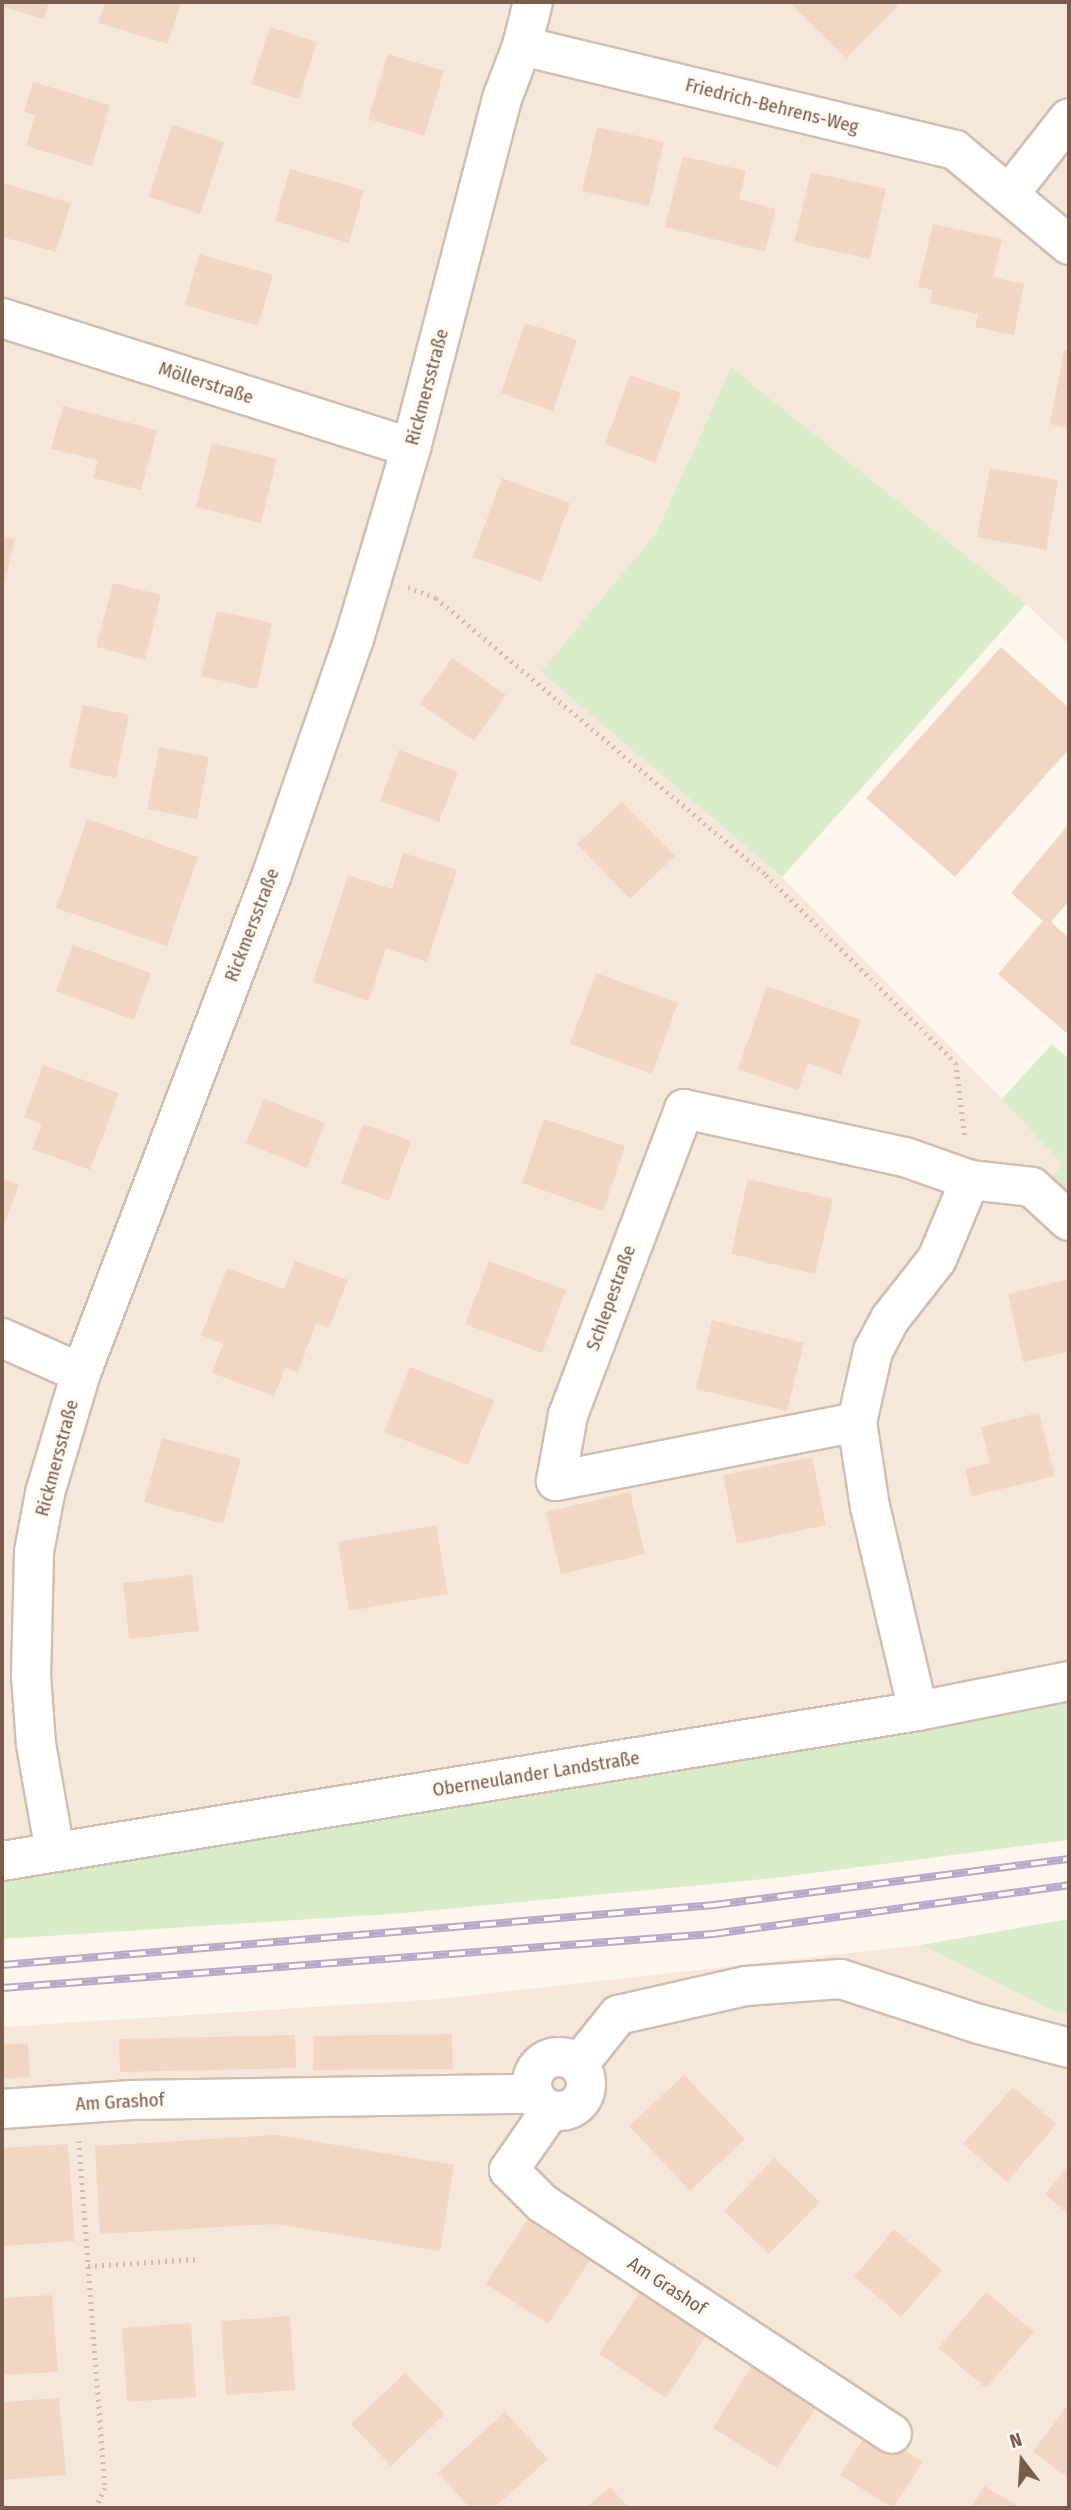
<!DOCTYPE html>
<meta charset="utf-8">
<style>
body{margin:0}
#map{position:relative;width:1071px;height:2510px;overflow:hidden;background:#fdf6ec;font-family:"Fira Sans Condensed",sans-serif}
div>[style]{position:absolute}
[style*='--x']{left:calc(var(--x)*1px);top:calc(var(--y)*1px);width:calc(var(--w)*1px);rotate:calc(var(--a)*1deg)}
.residential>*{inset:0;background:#f5e8da}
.green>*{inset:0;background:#d8ecc9}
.building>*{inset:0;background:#f3d5c3}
.path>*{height:4.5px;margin-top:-2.25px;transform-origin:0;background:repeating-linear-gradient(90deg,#d9b8a5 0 2px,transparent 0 7px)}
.roads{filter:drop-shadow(2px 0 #d1beb0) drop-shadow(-2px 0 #d1beb0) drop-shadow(0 2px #d1beb0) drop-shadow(0 -2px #d1beb0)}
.minor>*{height:38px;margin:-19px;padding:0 19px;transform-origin:19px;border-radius:19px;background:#fff}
.minor>.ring{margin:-19px;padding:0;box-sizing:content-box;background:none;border:38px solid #fff;border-radius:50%}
.rail>*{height:8px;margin-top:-4px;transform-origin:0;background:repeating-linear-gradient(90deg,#fffaf3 0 16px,#b9a8c9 0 32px);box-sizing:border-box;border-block:2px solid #b9a8c9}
span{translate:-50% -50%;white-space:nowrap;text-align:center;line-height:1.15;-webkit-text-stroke:7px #fffaf3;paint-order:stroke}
.street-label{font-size:19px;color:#7a5c4d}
.frame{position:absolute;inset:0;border:4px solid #7a5c4d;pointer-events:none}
.north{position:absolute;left:987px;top:2426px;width:70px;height:70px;-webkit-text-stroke:5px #fffaf3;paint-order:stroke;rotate:343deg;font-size:19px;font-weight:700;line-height:28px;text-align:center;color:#7a5c4d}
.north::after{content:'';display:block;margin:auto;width:24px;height:32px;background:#7a5c4d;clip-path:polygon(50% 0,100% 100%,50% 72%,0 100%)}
</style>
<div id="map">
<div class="residential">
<i style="clip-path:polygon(2px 2px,1069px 2px,1069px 645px,1026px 604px,731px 367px,656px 533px,542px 672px,782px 877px,1002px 1099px,1062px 1164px,1069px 1216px,1069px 1690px,2px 1870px)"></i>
<i style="clip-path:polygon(921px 1945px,1050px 2010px,1069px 2015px,1069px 2508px,2px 2508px,2px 2027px,439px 1999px)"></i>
</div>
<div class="green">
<i style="clip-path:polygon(731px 367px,1026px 604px,782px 877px,541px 672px,656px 533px)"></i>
<i style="clip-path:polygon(1052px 1044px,1069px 1059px,1069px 1216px,1042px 1190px,1062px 1164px,1002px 1099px)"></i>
<i style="clip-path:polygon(1069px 1690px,1069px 1840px,775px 1878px,404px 1913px,2px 1939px,2px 1870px)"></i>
<i style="clip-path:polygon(1069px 1919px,1069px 2015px,1051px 2010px,921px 1945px)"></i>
</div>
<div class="building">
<i style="clip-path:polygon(2px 2px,49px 2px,44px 19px,2px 7px)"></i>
<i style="clip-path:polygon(105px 2px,181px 2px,168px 44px,98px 23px)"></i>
<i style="clip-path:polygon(794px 2px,894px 2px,898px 6px,846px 58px,791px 4px)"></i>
<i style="clip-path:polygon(270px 27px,317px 42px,299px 99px,251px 84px)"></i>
<i style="clip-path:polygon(388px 54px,444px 71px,424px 136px,368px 119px)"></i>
<i style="clip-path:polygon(33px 82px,110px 105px,92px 166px,26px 146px,35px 115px,24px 112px)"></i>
<i style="clip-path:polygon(172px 125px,224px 142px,200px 214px,149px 197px)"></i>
<i style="clip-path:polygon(597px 127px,664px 142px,649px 206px,582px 191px)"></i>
<i style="clip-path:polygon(683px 156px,746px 171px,739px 199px,776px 209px,765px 252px,665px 227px)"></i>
<i style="clip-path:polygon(290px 169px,364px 190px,349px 243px,275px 221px)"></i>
<i style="clip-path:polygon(811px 172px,886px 189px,870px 259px,794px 242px)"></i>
<i style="clip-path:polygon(2px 183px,71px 203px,56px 252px,2px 237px)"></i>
<i style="clip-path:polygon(933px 224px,1002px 239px,993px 277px,1024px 284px,1014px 335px,975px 327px,978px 314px,930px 303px,933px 290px,918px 287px)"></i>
<i style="clip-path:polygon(199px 254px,273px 275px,258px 326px,185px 305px)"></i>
<i style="clip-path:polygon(525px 323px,577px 340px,553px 411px,501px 393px)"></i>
<i style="clip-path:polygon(1064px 350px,1069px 351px,1069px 428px,1050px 424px)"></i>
<i style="clip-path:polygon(630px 375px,681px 393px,655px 463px,605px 444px)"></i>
<i style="clip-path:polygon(63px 406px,157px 430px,141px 490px,93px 478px,98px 460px,51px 449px)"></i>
<i style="clip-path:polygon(212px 443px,277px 459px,261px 523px,196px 507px)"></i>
<i style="clip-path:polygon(990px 468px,1058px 480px,1046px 550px,977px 537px)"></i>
<i style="clip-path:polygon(502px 478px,570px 503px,541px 582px,473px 557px)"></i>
<i style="clip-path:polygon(2px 536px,15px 539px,3px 589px,2px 588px)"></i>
<i style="clip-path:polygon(113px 583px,161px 595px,145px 660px,96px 647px)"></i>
<i style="clip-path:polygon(217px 611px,272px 623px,257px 689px,201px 676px)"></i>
<i style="clip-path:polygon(1001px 647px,1069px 708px,1069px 749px,955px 877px,866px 798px)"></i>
<i style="clip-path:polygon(452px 658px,506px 695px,474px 741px,420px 704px)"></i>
<i style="clip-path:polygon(83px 705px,129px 715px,116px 778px,69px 767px)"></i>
<i style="clip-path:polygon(159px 747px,209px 757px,197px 819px,147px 809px)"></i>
<i style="clip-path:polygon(399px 750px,458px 772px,439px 822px,380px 801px)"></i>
<i style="clip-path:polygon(622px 802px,675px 856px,630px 899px,577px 844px)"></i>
<i style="clip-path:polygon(87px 819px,198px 857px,167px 946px,56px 908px)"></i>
<i style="clip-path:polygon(1069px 824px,1069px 901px,1051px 922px,1069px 938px,1069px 1035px,998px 974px,1043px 921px,1011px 893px)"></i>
<i style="clip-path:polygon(403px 853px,457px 870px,427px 962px,386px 948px,369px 1001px,313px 982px,348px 875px,392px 889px)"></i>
<i style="clip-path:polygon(73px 945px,151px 973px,134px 1020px,56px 991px)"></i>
<i style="clip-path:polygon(596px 973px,678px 1003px,652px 1074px,570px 1044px)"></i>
<i style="clip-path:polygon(767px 986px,861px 1020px,841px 1075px,808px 1063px,798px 1090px,738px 1069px)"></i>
<i style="clip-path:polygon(43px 1065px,119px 1093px,90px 1170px,32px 1149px,42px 1124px,24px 1117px)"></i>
<i style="clip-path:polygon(264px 1099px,325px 1123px,307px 1168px,246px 1143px)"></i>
<i style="clip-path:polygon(544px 1119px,625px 1146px,603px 1211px,522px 1183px)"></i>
<i style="clip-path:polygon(363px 1124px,411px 1141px,389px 1201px,341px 1183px)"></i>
<i style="clip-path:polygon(2px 1178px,19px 1185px,2px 1231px)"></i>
<i style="clip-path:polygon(748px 1179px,833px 1199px,815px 1274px,731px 1254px)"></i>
<i style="clip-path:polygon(295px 1261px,348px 1280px,329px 1328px,316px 1323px,298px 1372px,285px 1368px,274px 1396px,212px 1373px,223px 1344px,201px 1335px,227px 1268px,284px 1289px)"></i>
<i style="clip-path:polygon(489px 1261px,566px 1290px,542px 1353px,465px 1324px)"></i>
<i style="clip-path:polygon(1069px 1279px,1069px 1352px,1023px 1362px,1008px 1294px)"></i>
<i style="clip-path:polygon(712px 1320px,804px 1343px,787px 1411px,696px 1389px)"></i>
<i style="clip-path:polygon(410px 1367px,494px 1400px,468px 1465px,384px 1432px)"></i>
<i style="clip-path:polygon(1039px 1413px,1055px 1476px,972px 1496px,965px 1469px,990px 1463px,981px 1427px)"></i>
<i style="clip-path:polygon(162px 1438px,241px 1459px,223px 1524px,144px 1502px)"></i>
<i style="clip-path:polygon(812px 1457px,826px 1525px,737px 1544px,723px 1475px)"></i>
<i style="clip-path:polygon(630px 1492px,645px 1554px,561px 1574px,546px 1512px)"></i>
<i style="clip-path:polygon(436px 1525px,448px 1594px,349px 1611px,338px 1542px)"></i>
<i style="clip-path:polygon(192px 1575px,199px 1631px,129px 1639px,123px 1583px)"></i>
<i style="clip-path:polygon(452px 2034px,453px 2069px,313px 2070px,313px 2036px)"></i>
<i style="clip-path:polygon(295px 2035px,296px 2068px,120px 2072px,119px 2039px)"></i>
<i style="clip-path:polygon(28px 2043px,30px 2077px,2px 2079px,2px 2045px)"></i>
<i style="clip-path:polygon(684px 2075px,745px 2139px,690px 2191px,629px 2126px)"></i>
<i style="clip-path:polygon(1013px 2087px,1057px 2124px,1007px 2182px,963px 2144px)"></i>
<i style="clip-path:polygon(276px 2135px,454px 2165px,440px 2251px,274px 2224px,100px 2234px,95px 2146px)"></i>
<i style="clip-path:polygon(68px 2144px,75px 2241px,2px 2246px,2px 2148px)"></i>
<i style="clip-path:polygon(774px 2158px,820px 2202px,769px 2254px,724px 2211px)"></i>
<i style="clip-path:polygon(1069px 2165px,1069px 2215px,1045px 2194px)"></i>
<i style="clip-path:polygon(527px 2220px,590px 2260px,548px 2324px,486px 2284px)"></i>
<i style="clip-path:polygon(894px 2229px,942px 2270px,901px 2317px,854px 2277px)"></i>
<i style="clip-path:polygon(640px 2292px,707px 2334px,666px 2398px,599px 2354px)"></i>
<i style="clip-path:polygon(986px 2292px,1034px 2332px,986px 2388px,938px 2348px)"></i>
<i style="clip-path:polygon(52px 2295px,58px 2372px,2px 2375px,2px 2298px)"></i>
<i style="clip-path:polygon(290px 2316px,295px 2390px,226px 2395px,221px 2321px)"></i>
<i style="clip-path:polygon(191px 2323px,196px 2397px,127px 2402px,122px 2328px)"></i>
<i style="clip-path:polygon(752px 2365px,817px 2406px,777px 2468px,713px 2428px)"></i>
<i style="clip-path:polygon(405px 2373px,445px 2414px,391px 2466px,351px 2424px)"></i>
<i style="clip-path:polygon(59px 2398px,66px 2475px,2px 2480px,2px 2402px)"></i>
<i style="clip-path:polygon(1069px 2403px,1069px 2479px,1033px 2452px)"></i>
<i style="clip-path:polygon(505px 2412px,548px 2459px,494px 2508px,470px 2508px,438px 2473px)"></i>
<i style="clip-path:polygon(870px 2429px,923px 2462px,893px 2508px,840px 2475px)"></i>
<i style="clip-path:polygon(984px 2486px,1021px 2508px,971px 2508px)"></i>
<i style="clip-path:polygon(610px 2487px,629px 2508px,586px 2508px)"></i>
</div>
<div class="path">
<i style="--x:408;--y:587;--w:30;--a:21"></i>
<i style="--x:436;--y:598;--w:431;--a:40"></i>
<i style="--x:766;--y:875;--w:267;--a:44.7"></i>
<i style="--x:956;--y:1063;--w:75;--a:83.1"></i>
<i style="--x:79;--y:2141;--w:348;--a:85.7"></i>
<i style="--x:105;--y:2488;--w:22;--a:114"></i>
<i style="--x:88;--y:2266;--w:111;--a:-3.6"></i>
</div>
<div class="roads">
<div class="minor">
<i style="--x:522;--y:46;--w:445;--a:13.5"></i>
<i style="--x:955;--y:150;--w:148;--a:39.8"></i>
<i style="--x:1010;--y:193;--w:95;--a:-51.8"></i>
<i style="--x:2;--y:318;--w:429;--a:17.6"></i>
<i style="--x:2;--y:1338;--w:86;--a:23.9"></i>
<i style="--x:857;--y:1422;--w:307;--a:168.9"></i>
<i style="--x:556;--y:1481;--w:67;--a:-79.7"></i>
<i style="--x:568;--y:1415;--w:327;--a:-69.2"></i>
<i style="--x:684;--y:1109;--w:226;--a:12.3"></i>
<i style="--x:905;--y:1157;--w:69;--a:19.5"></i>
<i style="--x:970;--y:1180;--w:62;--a:6.4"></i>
<i style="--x:1032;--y:1187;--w:50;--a:42.6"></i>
<i style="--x:918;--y:1711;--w:210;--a:-103.2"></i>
<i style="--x:870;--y:1507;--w:86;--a:-98.7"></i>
<i style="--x:857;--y:1422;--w:73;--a:-77.3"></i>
<i style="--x:873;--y:1351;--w:36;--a:-62"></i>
<i style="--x:890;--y:1319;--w:76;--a:-51.9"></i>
<i style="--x:937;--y:1259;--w:86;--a:-67.3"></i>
<i style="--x:55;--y:1852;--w:110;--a:-100"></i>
<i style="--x:36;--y:1744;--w:68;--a:-94.2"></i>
<i style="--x:31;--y:1676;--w:124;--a:-88.6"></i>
<i style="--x:34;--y:1552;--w:60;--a:-79.4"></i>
<i style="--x:45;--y:1493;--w:125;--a:-73.3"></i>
<i style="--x:81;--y:1373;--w:534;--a:-69.05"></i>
<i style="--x:272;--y:874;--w:249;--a:-70.8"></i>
<i style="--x:354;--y:639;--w:199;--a:-73.4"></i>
<i style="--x:411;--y:448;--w:364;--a:-75.4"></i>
<i style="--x:503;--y:96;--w:53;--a:-69.2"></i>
<i style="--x:522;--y:46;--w:45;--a:-76"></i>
<i style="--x:2;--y:1861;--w:928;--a:-9.3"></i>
<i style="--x:918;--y:1711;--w:154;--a:-11.2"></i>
<i class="ring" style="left:532px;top:2057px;width:16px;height:16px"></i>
<i style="--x:578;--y:2065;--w:64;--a:-51.3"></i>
<i style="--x:618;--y:2015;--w:131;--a:-12.8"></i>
<i style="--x:746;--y:1986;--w:95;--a:-4.2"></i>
<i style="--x:841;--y:1979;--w:145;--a:18.1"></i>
<i style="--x:979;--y:2024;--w:93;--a:14.9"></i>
<i style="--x:2;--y:2109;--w:130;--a:-4"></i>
<i style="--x:132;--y:2100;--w:401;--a:-0.9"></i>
<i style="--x:550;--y:2111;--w:72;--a:124.8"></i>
<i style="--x:509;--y:2170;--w:47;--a:45"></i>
<i style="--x:542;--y:2203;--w:419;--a:33.4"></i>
</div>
</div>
<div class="rail">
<i style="--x:2;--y:1965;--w:715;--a:-4.82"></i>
<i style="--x:714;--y:1905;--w:358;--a:-7.4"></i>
<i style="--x:2;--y:1988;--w:713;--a:-4.34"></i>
<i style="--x:713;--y:1934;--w:359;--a:-7.8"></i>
</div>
<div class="street-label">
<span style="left:772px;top:106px;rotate:14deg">Friedrich-Behrens-Weg</span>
<span style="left:206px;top:383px;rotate:18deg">Möllerstraße</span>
<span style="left:427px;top:387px;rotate:-75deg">Rickmersstraße</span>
<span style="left:252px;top:925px;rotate:-69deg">Rickmersstraße</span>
<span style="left:611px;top:1298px;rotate:-70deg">Schlepestraße</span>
<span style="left:57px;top:1458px;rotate:-75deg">Rickmersstraße</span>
<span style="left:536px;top:1774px;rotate:-9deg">Oberneulander Landstraße</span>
<span style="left:120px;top:2102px;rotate:-3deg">Am Grashof</span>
<span style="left:667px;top:2286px;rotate:33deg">Am Grashof</span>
</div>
<div class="frame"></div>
<div class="north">N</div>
</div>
